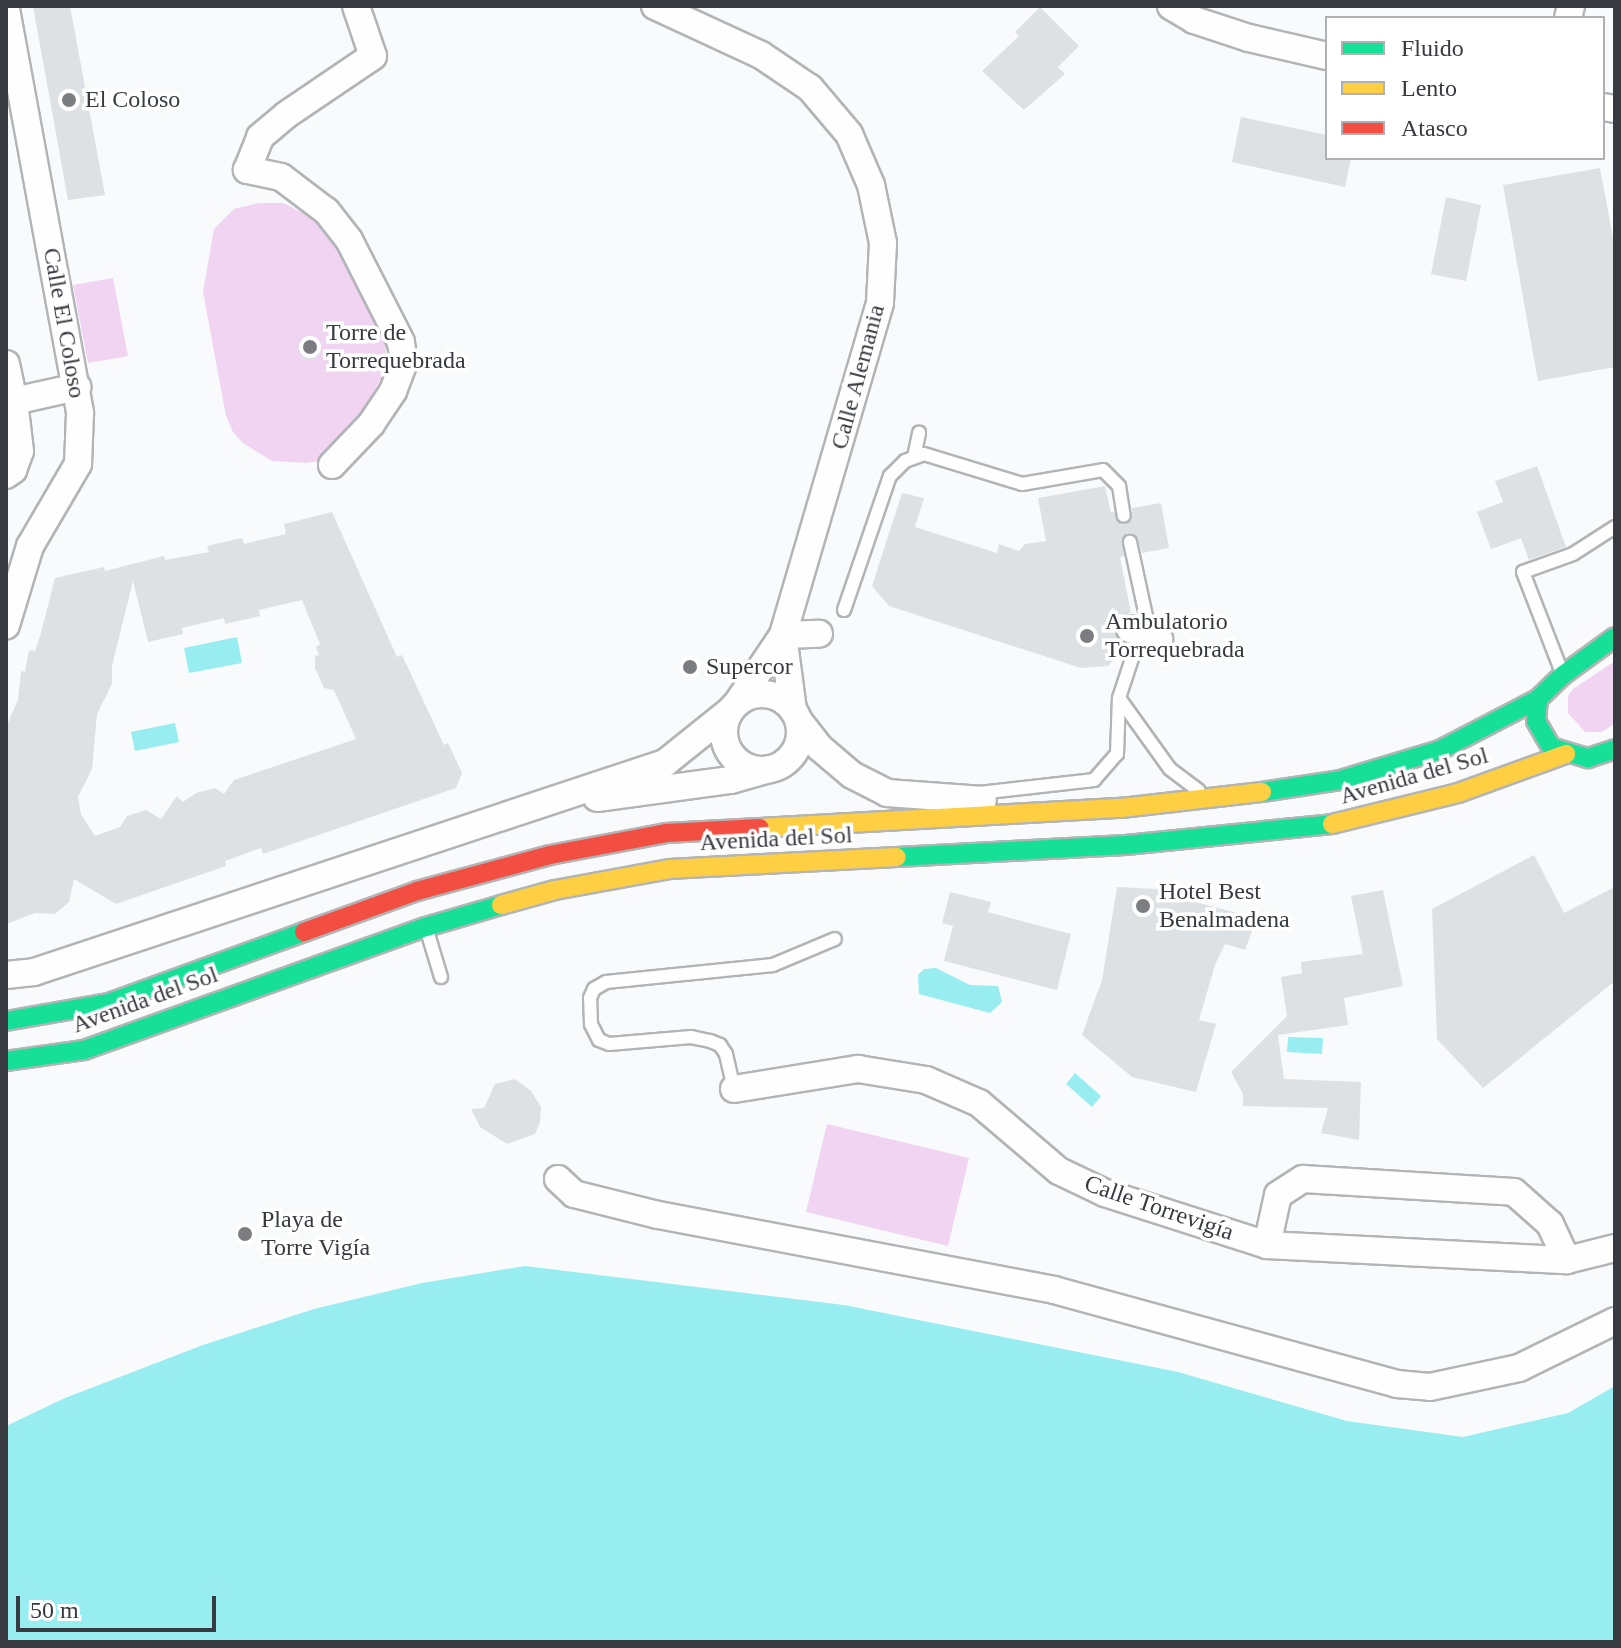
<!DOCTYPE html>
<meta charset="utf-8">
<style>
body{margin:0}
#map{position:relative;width:1621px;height:1648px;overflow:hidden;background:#f9fafb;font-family:"Times New Roman",serif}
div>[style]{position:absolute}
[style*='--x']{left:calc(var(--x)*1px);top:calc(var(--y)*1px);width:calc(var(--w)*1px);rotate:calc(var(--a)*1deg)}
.green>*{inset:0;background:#f0d4f2}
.water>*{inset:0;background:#98edf0}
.building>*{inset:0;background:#dde1e3}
.round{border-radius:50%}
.roads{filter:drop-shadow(2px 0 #b2b4b6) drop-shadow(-2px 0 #b2b4b6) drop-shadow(0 2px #b2b4b6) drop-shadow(0 -2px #b2b4b6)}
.lane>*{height:12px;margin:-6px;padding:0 6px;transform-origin:6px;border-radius:6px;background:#fefefe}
.street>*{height:26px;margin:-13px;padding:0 13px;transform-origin:13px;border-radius:13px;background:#fefefe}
.street>.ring{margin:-13px;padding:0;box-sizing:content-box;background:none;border:26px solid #fefefe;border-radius:50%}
.fast>*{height:18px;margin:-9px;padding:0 9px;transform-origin:9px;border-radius:9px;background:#16e098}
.slow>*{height:18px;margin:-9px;padding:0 9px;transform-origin:9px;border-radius:9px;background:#ffcf43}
.jam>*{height:18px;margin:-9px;padding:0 9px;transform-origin:9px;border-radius:9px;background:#f24e42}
.dots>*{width:22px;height:22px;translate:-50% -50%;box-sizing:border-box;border:4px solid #fff;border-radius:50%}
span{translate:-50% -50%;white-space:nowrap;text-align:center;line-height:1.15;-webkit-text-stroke:7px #fff;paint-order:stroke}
.poi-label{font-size:24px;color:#373a40}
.left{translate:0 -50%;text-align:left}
.street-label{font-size:24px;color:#373a40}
.frame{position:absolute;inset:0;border:8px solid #373a40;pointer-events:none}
.legend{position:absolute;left:1325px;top:16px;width:280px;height:144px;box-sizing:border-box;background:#fff;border:2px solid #afb0b3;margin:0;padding:10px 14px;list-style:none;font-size:24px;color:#373a40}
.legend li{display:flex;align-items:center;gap:16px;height:40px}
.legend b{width:40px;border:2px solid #afb0b3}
.scale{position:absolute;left:16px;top:1596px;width:200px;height:36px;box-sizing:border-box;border:4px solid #373a40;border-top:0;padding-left:10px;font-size:24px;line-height:28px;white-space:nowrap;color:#373a40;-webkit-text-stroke:6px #fff;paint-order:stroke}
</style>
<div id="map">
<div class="green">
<i style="clip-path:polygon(258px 203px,283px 203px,320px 221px,344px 250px,386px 339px,386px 369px,372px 396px,345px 434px,319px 461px,307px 463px,272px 461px,243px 443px,233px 432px,226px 416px,203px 292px,214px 229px,234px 209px)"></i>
<i style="clip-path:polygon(113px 278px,128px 356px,88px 363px,73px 285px)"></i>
<i style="clip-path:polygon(1615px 661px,1615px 723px,1602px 732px,1585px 732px,1568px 713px,1568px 696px,1573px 689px)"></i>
<i style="clip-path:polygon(827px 1124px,969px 1158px,948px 1246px,806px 1212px)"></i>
</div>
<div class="water">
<i style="clip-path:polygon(237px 637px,242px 663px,189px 673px,184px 648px)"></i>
<i style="clip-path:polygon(175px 723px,179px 742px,135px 751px,131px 732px)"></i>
<i style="clip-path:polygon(936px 968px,970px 985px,998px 986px,1002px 1002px,990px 1013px,919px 994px,918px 975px,924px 969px)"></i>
<i style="clip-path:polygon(1288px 1037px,1323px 1038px,1322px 1054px,1287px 1052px)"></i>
<i style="clip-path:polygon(1075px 1073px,1101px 1096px,1092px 1107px,1066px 1084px)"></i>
<i style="clip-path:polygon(525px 1266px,844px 1305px,1178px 1372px,1347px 1421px,1463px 1437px,1568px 1413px,1615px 1386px,1615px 1642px,6px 1642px,6px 1426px,65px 1398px,203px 1345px,314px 1309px,422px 1283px)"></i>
</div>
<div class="building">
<i style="clip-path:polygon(33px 6px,70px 6px,105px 195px,68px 200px)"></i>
<i style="clip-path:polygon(1040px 7px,1079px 46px,1058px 67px,1065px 74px,1024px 110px,982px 71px,1019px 36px,1015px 32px)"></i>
<i style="clip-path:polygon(1241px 117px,1327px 135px,1327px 158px,1351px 158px,1345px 187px,1232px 162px)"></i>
<i style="clip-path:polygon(1600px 168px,1615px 249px,1615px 367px,1538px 381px,1503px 185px)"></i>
<i style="clip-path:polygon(1446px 197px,1481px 205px,1466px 281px,1431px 274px)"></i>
<i class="round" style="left:298px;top:336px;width:24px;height:24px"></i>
<i style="clip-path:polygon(1537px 466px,1566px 547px,1529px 560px,1521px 538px,1491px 549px,1477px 512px,1503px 502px,1495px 481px)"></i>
<i style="clip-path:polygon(1105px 486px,1111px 512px,1114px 512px,1122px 525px,1132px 520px,1132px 508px,1161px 503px,1169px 548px,1142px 553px,1136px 535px,1127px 533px,1122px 539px,1124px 556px,1120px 557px,1131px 613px,1120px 616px,1115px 623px,1115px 633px,1124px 648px,1108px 666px,1081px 668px,889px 606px,872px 586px,902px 493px,924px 498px,915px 527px,997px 553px,999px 544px,1019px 551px,1025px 544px,1046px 541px,1038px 498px)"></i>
<i style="clip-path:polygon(evenodd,332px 512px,397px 657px,402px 655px,444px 745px,448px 743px,462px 773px,456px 788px,263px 854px,261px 848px,225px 861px,226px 866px,116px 904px,74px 879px,69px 902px,55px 914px,35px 913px,6px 924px,6px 727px,18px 700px,21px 671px,25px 672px,29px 650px,35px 651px,41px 633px,55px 578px,104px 567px,105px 571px,164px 556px,165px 560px,209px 552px,207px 546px,242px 538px,244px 544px,286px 534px,284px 524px,332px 512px,133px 581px,148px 642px,183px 634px,182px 628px,224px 618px,225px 624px,260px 616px,259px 610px,302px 600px,320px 644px,316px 647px,319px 655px,315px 656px,315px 668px,324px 688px,334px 690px,356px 739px,234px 780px,224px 794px,215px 788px,196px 793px,183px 802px,177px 796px,161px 819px,146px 810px,127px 816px,120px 827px,95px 836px,81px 814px,78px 797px,92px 769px,97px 714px,112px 684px,112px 666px,133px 581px)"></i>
<i style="clip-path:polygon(1534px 855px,1564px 913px,1615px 887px,1615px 981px,1483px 1088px,1437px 1039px,1432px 909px)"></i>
<i style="clip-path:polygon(1117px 887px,1196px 891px,1195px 902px,1257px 918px,1245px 950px,1225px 944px,1215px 965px,1199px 1020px,1216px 1024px,1196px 1092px,1132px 1077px,1082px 1035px,1102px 980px)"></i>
<i style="clip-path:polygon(1383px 890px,1403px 986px,1344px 998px,1348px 1025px,1278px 1035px,1284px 1079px,1361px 1082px,1359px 1140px,1321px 1133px,1328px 1108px,1243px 1106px,1243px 1094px,1231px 1072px,1287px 1016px,1281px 977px,1302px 973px,1301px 962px,1363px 954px,1351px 896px)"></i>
<i style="clip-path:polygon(950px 892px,991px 902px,988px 912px,1071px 934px,1057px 990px,944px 961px,953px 926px,942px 923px)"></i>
<i style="clip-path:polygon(515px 1079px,531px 1091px,541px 1107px,540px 1122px,535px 1134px,507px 1144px,480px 1127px,471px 1109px,484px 1108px,495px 1084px)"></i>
</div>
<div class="roads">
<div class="lane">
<i style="--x:914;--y:457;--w:25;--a:-78"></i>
<i style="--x:844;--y:610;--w:142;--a:-71.1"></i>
<i style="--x:890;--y:476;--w:21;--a:-45"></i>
<i style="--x:905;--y:461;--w:20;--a:-20"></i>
<i style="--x:924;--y:454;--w:102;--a:17"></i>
<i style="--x:1022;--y:484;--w:82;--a:-9.8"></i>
<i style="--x:1103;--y:470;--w:23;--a:45"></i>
<i style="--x:1119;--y:486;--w:30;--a:81"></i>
<i style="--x:1561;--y:670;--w:105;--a:-111.2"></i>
<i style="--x:1523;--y:572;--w:53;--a:-19.8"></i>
<i style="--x:1573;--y:554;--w:50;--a:-32.7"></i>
<i style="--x:1119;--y:698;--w:86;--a:-71.8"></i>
<i style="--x:1146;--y:616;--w:76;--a:-102.2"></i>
<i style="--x:979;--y:793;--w:116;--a:-6.4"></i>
<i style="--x:1094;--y:780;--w:35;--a:-49"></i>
<i style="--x:1117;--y:754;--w:56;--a:-88"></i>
<i style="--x:1119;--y:698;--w:87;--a:54.3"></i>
<i style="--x:1170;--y:769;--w:36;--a:37"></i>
<i style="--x:428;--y:934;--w:45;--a:73.2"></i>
<i style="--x:734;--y:1089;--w:36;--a:-103"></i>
<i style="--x:726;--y:1054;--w:11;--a:-124"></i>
<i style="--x:720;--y:1045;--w:11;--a:-158"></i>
<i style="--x:710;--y:1041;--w:19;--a:-168"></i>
<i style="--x:691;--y:1037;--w:82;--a:175.1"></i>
<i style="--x:609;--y:1044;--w:11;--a:-158"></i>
<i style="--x:599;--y:1040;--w:18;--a:-117"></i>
<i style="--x:591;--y:1024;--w:26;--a:-92"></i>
<i style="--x:590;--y:998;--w:10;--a:-66"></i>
<i style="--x:594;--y:989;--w:14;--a:-30"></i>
<i style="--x:606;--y:982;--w:168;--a:-5.8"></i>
<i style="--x:773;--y:965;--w:67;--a:-22.8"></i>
</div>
<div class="street">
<i style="--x:655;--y:6;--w:117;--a:24.8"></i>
<i style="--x:761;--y:55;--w:59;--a:34"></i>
<i style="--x:810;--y:88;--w:60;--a:49.7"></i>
<i style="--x:849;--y:134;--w:56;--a:66.7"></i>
<i style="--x:871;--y:185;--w:59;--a:78.3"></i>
<i style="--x:883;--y:243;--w:60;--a:92.9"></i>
<i style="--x:880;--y:303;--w:346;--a:106.3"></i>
<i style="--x:783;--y:635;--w:76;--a:82.4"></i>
<i style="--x:1171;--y:6;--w:27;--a:31"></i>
<i style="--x:1194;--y:20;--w:58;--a:18.1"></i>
<i style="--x:1249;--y:38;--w:80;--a:13"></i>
<i style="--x:6;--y:9;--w:411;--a:79.6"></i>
<i style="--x:80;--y:413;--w:51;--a:92.2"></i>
<i style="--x:78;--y:464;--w:95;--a:120.3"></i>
<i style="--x:30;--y:546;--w:83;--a:106.9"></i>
<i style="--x:1568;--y:18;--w:12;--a:-76"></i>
<i style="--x:1603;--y:107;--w:12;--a:9"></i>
<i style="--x:6;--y:364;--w:38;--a:78"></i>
<i style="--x:14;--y:401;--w:65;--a:-12.5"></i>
<i style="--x:332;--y:465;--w:57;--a:-46.4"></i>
<i style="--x:371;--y:424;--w:40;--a:-56"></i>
<i style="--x:393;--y:391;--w:31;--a:-69"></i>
<i style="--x:404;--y:362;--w:20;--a:-99"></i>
<i style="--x:401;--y:342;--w:114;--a:-117"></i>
<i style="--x:349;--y:240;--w:37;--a:-128"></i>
<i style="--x:326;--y:211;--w:56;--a:-142.9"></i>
<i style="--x:281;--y:177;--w:35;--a:-168"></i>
<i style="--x:247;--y:170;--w:35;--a:-68"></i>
<i style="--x:260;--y:137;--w:34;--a:-40"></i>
<i style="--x:286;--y:115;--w:105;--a:-34.1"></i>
<i style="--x:373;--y:56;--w:53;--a:-108.8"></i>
<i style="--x:6;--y:475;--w:9;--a:-36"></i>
<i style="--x:13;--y:470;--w:20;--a:-70"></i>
<i style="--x:20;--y:451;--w:50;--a:-96.8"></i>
<i style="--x:1130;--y:629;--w:31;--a:19"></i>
<i style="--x:783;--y:635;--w:36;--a:-2"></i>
<i class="ring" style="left:724px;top:694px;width:50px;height:50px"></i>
<i style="--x:738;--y:702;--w:81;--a:-56.1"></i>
<i style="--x:799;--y:721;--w:33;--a:52"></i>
<i style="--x:819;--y:747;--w:43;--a:40.3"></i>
<i style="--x:852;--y:775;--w:39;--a:27"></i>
<i style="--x:887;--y:793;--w:96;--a:4.2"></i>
<i style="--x:597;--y:798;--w:135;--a:-7.7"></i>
<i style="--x:731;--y:780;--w:41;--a:-15.8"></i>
<i style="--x:6;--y:975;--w:28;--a:-6"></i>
<i style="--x:34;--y:972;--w:665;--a:-18.33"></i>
<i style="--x:665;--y:763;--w:83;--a:-38.7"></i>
<i style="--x:734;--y:1089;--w:126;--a:-9.2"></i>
<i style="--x:858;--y:1069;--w:69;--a:9.2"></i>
<i style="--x:926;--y:1080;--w:58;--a:23.5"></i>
<i style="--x:979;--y:1103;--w:105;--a:40.4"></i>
<i style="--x:1059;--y:1171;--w:51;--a:25.6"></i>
<i style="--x:1105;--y:1193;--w:170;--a:17.8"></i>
<i style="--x:1267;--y:1245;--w:300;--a:2.9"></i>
<i style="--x:1567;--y:1260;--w:49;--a:-14"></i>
<i style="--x:558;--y:1179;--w:22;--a:43"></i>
<i style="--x:574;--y:1194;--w:87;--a:14"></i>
<i style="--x:658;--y:1215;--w:403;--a:10.7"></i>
<i style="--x:1054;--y:1290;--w:356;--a:15.3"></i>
<i style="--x:1397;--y:1384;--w:33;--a:5"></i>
<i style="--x:1430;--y:1387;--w:91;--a:-12.1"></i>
<i style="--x:1519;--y:1368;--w:107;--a:-26.1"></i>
<i style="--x:1267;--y:1245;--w:51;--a:-77.6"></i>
<i style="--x:1278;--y:1195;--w:30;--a:-33"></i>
<i style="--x:1303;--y:1179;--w:211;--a:3.5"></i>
<i style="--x:1514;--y:1192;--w:48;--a:41.6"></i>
<i style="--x:1550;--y:1224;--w:40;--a:65"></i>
</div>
<div class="fast">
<i style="--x:1538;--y:699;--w:22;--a:95"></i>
<i style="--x:1536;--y:721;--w:30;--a:60"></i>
<i style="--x:1551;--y:747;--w:39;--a:17"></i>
<i style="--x:1588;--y:758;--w:28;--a:-18"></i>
<i style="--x:1262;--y:792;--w:79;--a:-8.7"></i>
<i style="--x:1340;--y:780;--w:104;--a:-16.7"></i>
<i style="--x:1440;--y:750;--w:110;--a:-27.5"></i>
<i style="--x:1538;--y:699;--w:35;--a:-44"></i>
<i style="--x:1563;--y:675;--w:64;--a:-36.2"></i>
<i style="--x:897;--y:857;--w:229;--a:-3"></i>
<i style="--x:1126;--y:845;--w:207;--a:-5.8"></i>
<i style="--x:6;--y:1021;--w:105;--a:-9.9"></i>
<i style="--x:109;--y:1003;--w:208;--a:-20"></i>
<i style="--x:6;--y:1061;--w:79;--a:-8"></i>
<i style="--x:84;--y:1050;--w:363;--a:-19.8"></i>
<i style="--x:426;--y:927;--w:78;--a:-16.3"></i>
</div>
<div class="slow">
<i style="--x:1332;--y:824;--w:130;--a:-13.8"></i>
<i style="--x:1458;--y:793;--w:115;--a:-19.9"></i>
<i style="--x:760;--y:828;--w:362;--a:-3.2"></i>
<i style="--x:1121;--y:808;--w:142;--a:-6.5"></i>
<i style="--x:501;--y:905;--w:56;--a:-15.5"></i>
<i style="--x:555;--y:890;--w:116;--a:-10.4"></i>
<i style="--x:669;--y:869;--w:228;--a:-3"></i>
</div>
<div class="jam">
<i style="--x:304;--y:932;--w:120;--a:-19.9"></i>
<i style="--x:417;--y:891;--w:138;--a:-15.1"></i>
<i style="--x:550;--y:855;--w:118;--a:-10.7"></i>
<i style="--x:666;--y:833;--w:94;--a:-3"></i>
</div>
</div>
<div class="dots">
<i style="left:69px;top:100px;background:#7b7d81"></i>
<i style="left:310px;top:347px;background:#7b7d81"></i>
<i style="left:1087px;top:636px;background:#7b7d81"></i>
<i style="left:690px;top:667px;background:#7b7d81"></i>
<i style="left:1143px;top:906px;background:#7b7d81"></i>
<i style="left:245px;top:1234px;background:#7b7d81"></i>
</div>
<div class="poi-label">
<span class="left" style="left:85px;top:100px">El Coloso</span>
<span class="left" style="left:326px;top:347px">Torre de<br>Torrequebrada</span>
<span class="left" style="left:1105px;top:636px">Ambulatorio<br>Torrequebrada</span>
<span class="left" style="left:706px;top:667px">Supercor</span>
<span class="left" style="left:1159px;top:906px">Hotel Best<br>Benalmadena</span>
<span class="left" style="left:261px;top:1234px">Playa de<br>Torre Vigía</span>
</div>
<div class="street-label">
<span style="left:64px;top:323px;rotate:80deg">Calle El Coloso</span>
<span style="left:858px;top:377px;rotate:-75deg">Calle Alemania</span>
<span style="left:1414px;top:776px;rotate:-16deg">Avenida del Sol</span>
<span style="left:776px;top:839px;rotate:-3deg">Avenida del Sol</span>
<span style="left:145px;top:1000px;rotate:-20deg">Avenida del Sol</span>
<span style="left:1159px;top:1208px;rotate:19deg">Calle Torrevigía</span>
</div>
<div class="frame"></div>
<ul class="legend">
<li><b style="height:10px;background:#16e098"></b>Fluido</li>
<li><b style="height:10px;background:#ffcf43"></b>Lento</li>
<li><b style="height:10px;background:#f24e42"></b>Atasco</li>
</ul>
<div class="scale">50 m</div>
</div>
